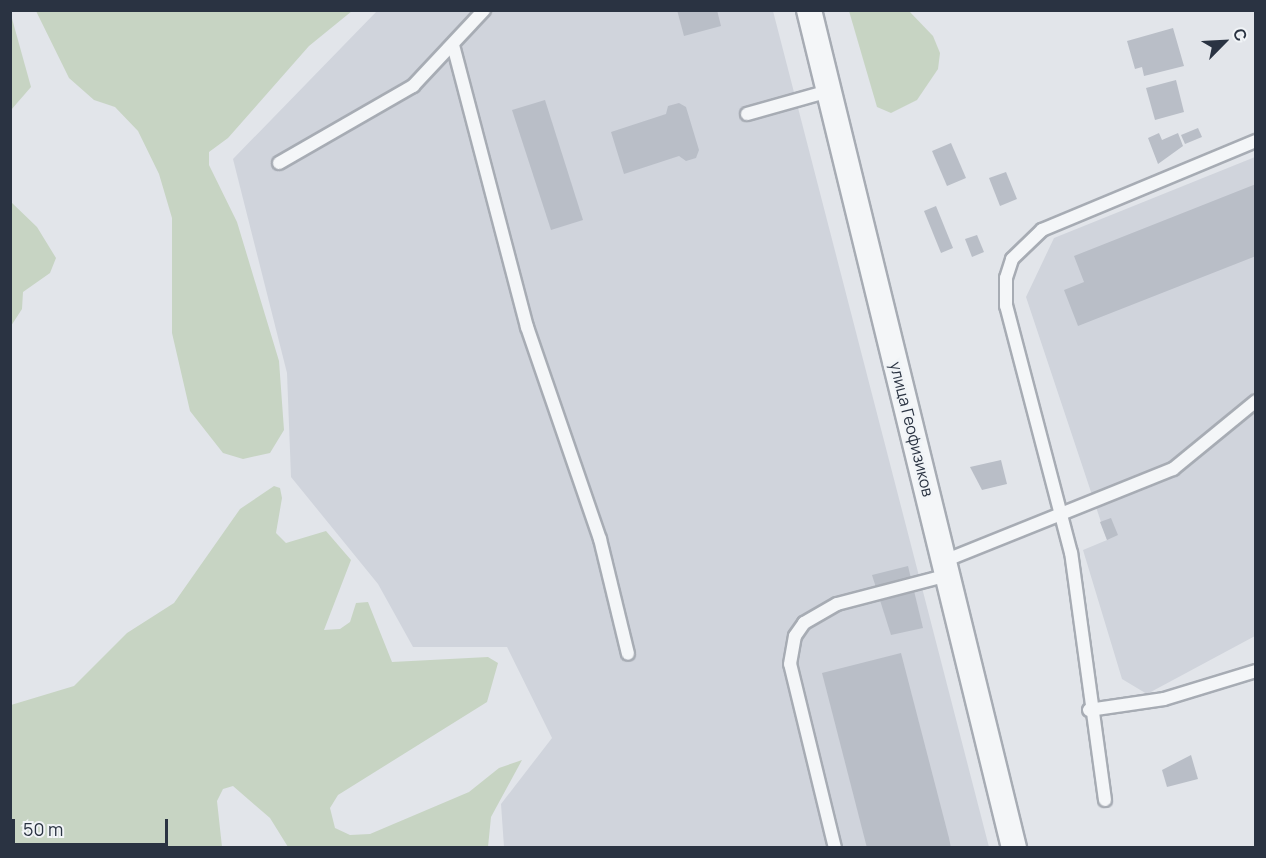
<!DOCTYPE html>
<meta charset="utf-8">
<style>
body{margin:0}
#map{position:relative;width:1266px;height:858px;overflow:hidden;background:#e2e5ea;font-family:Manrope,sans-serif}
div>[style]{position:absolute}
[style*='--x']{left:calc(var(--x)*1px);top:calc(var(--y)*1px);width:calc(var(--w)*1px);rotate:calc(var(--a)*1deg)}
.built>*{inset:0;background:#d0d4dc}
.green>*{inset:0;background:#c7d4c3}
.building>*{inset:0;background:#b9bec7}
.roads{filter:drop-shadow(2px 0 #a7acb4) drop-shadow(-2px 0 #a7acb4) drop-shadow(0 2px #a7acb4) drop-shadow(0 -2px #a7acb4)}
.service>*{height:12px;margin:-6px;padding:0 6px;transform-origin:6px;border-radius:6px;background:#f4f6f8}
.minor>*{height:24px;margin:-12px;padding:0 12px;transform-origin:12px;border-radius:12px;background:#f4f6f8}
span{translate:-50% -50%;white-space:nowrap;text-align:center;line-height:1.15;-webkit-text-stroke:5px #f1f4f7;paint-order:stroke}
.street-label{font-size:16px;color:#2a3342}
.frame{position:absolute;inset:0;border:12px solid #2a3342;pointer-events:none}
.north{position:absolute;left:1194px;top:12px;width:60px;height:60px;-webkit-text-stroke:4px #f1f4f7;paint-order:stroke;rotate:66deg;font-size:16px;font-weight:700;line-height:24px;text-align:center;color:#2a3342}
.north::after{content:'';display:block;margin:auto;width:21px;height:27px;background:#2a3342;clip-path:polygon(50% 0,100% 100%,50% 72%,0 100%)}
.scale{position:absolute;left:12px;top:819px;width:156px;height:27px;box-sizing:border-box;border:3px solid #2a3342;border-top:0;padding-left:8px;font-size:18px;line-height:21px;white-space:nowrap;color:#2a3342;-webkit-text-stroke:4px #f1f4f7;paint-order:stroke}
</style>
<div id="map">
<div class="built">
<i style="clip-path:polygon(377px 11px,773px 11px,989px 847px,504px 847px,501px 804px,552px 738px,507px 647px,413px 647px,378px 584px,291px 477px,287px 373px,233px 159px)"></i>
<i style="clip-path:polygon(1255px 157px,1255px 636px,1147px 694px,1122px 679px,1083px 550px,1107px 540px,1026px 297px,1054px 238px)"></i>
</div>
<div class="green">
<i style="clip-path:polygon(36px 11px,352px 11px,309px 46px,228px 138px,209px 152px,209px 165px,237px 222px,279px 361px,284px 430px,270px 453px,243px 459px,223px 453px,190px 411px,172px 333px,172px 218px,159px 174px,138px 131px,115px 107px,94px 100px,69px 78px)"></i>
<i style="clip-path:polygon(849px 11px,909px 11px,933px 36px,940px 53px,938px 69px,917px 100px,891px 113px,877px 107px)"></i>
<i style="clip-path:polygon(11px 15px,31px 87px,11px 110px,10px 110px)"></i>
<i style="clip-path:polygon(11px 202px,37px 227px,56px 258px,50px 273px,23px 292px,22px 309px,11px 326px)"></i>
<i style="clip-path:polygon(274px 486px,280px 488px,282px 498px,276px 533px,286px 543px,326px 531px,351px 560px,324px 630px,340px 629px,350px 622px,356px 603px,368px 602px,392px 662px,488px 657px,498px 663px,487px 702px,338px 795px,330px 808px,335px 828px,350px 835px,370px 834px,469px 792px,499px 768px,522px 760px,491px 817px,488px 847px,288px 847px,270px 818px,233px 786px,223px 789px,217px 801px,222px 847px,11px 847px,11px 705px,74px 686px,127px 633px,174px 603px,240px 509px)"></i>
</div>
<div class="building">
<i style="clip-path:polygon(677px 10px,717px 10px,721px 26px,684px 36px)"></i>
<i style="clip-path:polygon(1173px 28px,1184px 66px,1144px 76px,1142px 67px,1135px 69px,1127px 41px)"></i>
<i style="clip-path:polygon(1176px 80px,1184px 112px,1155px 120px,1146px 88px)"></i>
<i style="clip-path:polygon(545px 100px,583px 220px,551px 230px,512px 110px)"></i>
<i style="clip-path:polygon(679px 103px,686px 107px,699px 150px,696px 158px,686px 161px,679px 156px,624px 174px,611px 132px,666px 114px,668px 106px)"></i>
<i style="clip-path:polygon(1198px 128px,1202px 137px,1185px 144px,1181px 135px)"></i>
<i style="clip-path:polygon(1159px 133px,1162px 140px,1178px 133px,1183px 146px,1158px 164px,1148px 138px)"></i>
<i style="clip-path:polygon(951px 143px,966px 178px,947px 186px,932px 151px)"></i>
<i style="clip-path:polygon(1006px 172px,1017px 199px,1000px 206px,989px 178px)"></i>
<i style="clip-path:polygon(1256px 184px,1256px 256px,1078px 326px,1064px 290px,1084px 282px,1074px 256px)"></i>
<i style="clip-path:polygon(936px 206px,953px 248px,941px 253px,924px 211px)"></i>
<i style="clip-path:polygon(977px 235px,984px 252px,972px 257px,965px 239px)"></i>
<i style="clip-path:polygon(1001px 460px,1007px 484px,982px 490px,970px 467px)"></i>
<i style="clip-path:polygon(1111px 518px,1118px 535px,1107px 540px,1100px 522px)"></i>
<i style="clip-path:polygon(908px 566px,923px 628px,891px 635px,872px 575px)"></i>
<i style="clip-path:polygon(901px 653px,949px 838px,951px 848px,867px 848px,822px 673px)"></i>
<i style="clip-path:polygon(1191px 755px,1198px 779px,1167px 787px,1162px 770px)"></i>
</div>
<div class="roads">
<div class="service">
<i style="--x:453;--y:45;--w:292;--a:75.3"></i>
<i style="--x:527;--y:327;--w:224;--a:71"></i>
<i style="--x:600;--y:539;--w:118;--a:76.3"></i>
<i style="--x:747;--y:114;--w:85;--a:-15.7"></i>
<i style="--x:279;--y:163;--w:155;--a:-29.9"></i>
<i style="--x:413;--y:86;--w:104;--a:-46.9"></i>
<i style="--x:944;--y:561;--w:247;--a:-21.9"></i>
<i style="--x:1173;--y:469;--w:107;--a:-39.3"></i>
<i style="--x:1089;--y:710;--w:76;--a:-8.3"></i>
<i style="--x:1164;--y:699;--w:96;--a:-16.9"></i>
<i style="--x:1105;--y:800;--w:249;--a:-97.8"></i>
<i style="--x:1071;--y:553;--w:255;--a:-104.7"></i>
<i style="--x:1006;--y:306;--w:28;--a:-90"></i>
<i style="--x:1006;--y:278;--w:20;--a:-72"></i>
<i style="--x:1012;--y:259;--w:42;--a:-44"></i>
<i style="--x:1042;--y:230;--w:232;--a:-22.6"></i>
<i style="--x:835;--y:848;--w:189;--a:-103.7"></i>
<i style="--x:790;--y:664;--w:28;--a:-80"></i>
<i style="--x:795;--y:636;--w:16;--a:-55"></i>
<i style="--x:804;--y:623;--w:38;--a:-30"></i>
<i style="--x:837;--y:604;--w:115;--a:-14.6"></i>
</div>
<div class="minor">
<i style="--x:809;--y:10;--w:863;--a:76.25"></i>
</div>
</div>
<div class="street-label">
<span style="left:912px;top:429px;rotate:76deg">улица Геофизиков</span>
</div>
<div class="frame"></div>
<div class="north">С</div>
<div class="scale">50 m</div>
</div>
